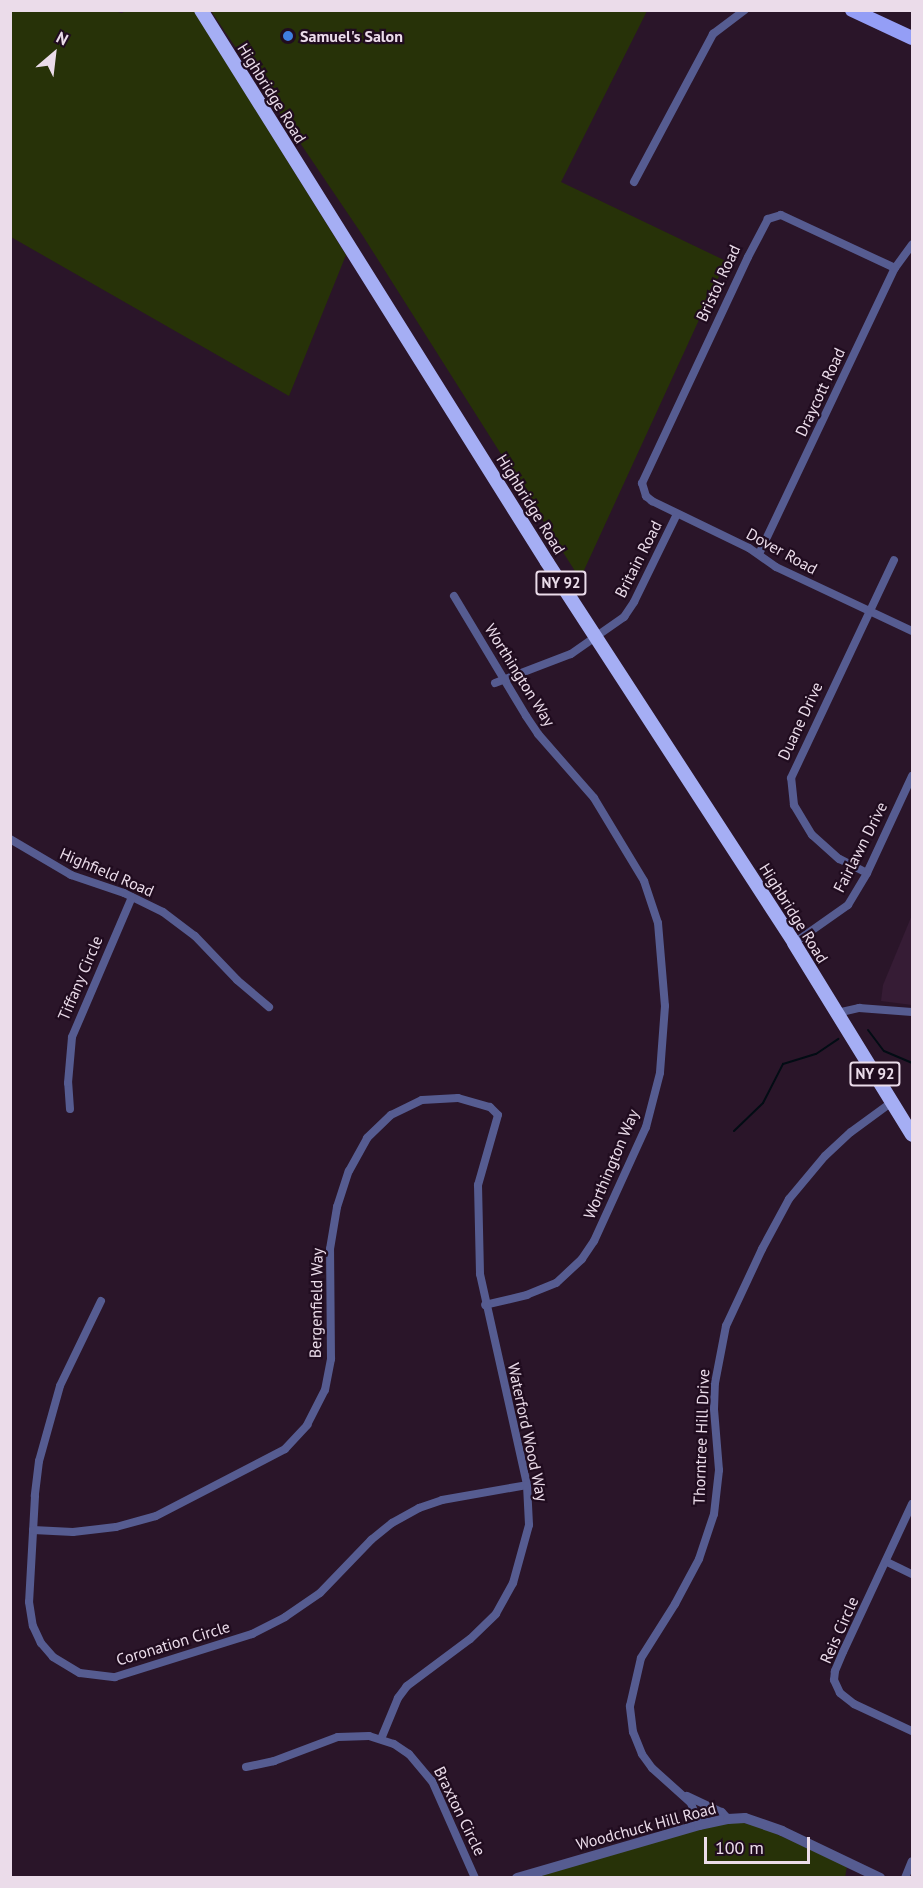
<!DOCTYPE html>
<style>
body{margin:0}
#map{position:relative;width:923px;height:1888px;overflow:hidden;background:#2a1529;font-family:"PT Sans",sans-serif}
div>[style]{position:absolute}
[style*='--x']{left:calc(var(--x)*1px);top:calc(var(--y)*1px);width:calc(var(--w)*1px);rotate:calc(var(--a)*1deg)}
.built>*{inset:0;background:#361c35}
.green>*{inset:0;background:#273208}
.stream>*{height:2px;margin:-1px;padding:0 1px;transform-origin:1px;border-radius:1px;background:#020c14}
.minor>*{height:8px;margin:-4px;padding:0 4px;transform-origin:4px;border-radius:4px;background:#565c91}
.tertiary>*{height:10px;margin:-5px;padding:0 5px;transform-origin:5px;border-radius:5px;background:#565c91}
.primary>*{height:14px;margin:-7px;padding:0 7px;transform-origin:7px;border-radius:7px;background:#949ef6}
.trunk>*{height:14px;margin:-7px;padding:0 7px;transform-origin:7px;border-radius:7px;background:#a5aef4}
.dots>*{width:16px;height:16px;translate:-50% -50%;box-sizing:border-box;border:3px solid #200c1f;border-radius:50%}
span{translate:-50% -50%;white-space:nowrap;text-align:center;line-height:1.15;-webkit-text-stroke:4.5px #200c1f;paint-order:stroke}
.shield-label span{padding:2px 4px;background:#200c1f;border:2px solid;border-radius:4px;-webkit-text-stroke-width:0}
.shield-label{font-size:15px;color:#ebdcea;font-weight:700}
.poi-label{font-size:16px;color:#ebdcea;font-weight:700}
.left{translate:0 -50%;text-align:left}
.street-label{font-size:16px;color:#ebdcea}
.frame{position:absolute;inset:0;border:12px solid #ebdcea;pointer-events:none}
.north{position:absolute;left:24px;top:24px;width:60px;height:60px;-webkit-text-stroke:4px #200c1f;paint-order:stroke;rotate:28deg;font-size:16px;font-weight:700;line-height:24px;text-align:center;color:#ebdcea}
.north::after{content:'';display:block;margin:auto;width:21px;height:27px;background:#ebdcea;clip-path:polygon(50% 0,100% 100%,50% 72%,0 100%)}
.scale{position:absolute;left:704px;top:1837px;width:106px;height:27px;box-sizing:border-box;border:3px solid #ebdcea;border-top:0;padding-left:8px;font-size:18px;line-height:21px;white-space:nowrap;color:#ebdcea;-webkit-text-stroke:4px #200c1f;paint-order:stroke}
</style>
<div id="map">
<div class="built">
<i style="clip-path:polygon(912px 915px,912px 1005px,881px 1001px,883px 985px)"></i>
</div>
<div class="green">
<i style="clip-path:polygon(110px 10px,122px 13px,126px 10px,194px 11px,346px 255px,289px 396px,11px 237px,11px 11px)"></i>
<i style="clip-path:polygon(211px 11px,647px 11px,561px 182px,726px 261px,580px 579px,363px 236px)"></i>
<i style="clip-path:polygon(729px 1823px,744px 1823px,763px 1828px,847px 1866px,845px 1878px,530px 1878px,700px 1828px)"></i>
</div>
<div class="stream">
<i style="--x:868;--y:1030;--w:26;--a:53"></i>
<i style="--x:884;--y:1051;--w:30;--a:23"></i>
<i style="--x:734;--y:1131;--w:40;--a:-44"></i>
<i style="--x:763;--y:1103;--w:44;--a:-62.9"></i>
<i style="--x:783;--y:1064;--w:34;--a:-17"></i>
<i style="--x:816;--y:1054;--w:27;--a:-34"></i>
</div>
<div class="minor">
<i style="--x:634;--y:182;--w:168;--a:-61.9"></i>
<i style="--x:713;--y:34;--w:40;--a:-37"></i>
<i style="--x:895;--y:268;--w:126;--a:-155.1"></i>
<i style="--x:781;--y:215;--w:14;--a:163"></i>
<i style="--x:768;--y:219;--w:43;--a:117.8"></i>
<i style="--x:748;--y:257;--w:250;--a:115.1"></i>
<i style="--x:642;--y:483;--w:14;--a:73"></i>
<i style="--x:646;--y:496;--w:8;--a:40"></i>
<i style="--x:652;--y:501;--w:108;--a:25.9"></i>
<i style="--x:749;--y:548;--w:33;--a:35"></i>
<i style="--x:776;--y:567;--w:150;--a:25.2"></i>
<i style="--x:759;--y:554;--w:317;--a:-64.6"></i>
<i style="--x:895;--y:268;--w:29;--a:-54"></i>
<i style="--x:454;--y:596;--w:140;--a:59"></i>
<i style="--x:526;--y:716;--w:22;--a:56"></i>
<i style="--x:538;--y:734;--w:85;--a:48.8"></i>
<i style="--x:594;--y:798;--w:97;--a:58.9"></i>
<i style="--x:644;--y:881;--w:44;--a:71.6"></i>
<i style="--x:658;--y:923;--w:83;--a:85.2"></i>
<i style="--x:665;--y:1006;--w:67;--a:94.3"></i>
<i style="--x:660;--y:1073;--w:56;--a:104.5"></i>
<i style="--x:646;--y:1127;--w:125;--a:114.5"></i>
<i style="--x:594;--y:1241;--w:22;--a:124"></i>
<i style="--x:582;--y:1259;--w:35;--a:137"></i>
<i style="--x:556;--y:1283;--w:31;--a:158"></i>
<i style="--x:527;--y:1295;--w:43;--a:166.6"></i>
<i style="--x:495;--y:683;--w:81;--a:-20.9"></i>
<i style="--x:571;--y:654;--w:65;--a:-34.9"></i>
<i style="--x:624;--y:617;--w:18;--a:-56"></i>
<i style="--x:634;--y:602;--w:98;--a:-64"></i>
<i style="--x:10;--y:839;--w:71;--a:30.5"></i>
<i style="--x:71;--y:875;--w:56;--a:18.8"></i>
<i style="--x:124;--y:893;--w:43;--a:26"></i>
<i style="--x:163;--y:912;--w:40;--a:37"></i>
<i style="--x:195;--y:936;--w:61;--a:46.3"></i>
<i style="--x:237;--y:980;--w:42;--a:40.2"></i>
<i style="--x:867;--y:873;--w:31;--a:-153"></i>
<i style="--x:839;--y:859;--w:36;--a:-138"></i>
<i style="--x:812;--y:835;--w:35;--a:-121"></i>
<i style="--x:794;--y:805;--w:27;--a:-96"></i>
<i style="--x:791;--y:778;--w:241;--a:-64.7"></i>
<i style="--x:794;--y:943;--w:66;--a:-35.1"></i>
<i style="--x:848;--y:905;--w:37;--a:-59"></i>
<i style="--x:867;--y:873;--w:107;--a:-65.1"></i>
<i style="--x:837;--y:1013;--w:23;--a:-13"></i>
<i style="--x:859;--y:1008;--w:53;--a:4.3"></i>
<i style="--x:70;--y:1109;--w:26;--a:-94"></i>
<i style="--x:68;--y:1083;--w:46;--a:-85"></i>
<i style="--x:72;--y:1037;--w:152;--a:-66.8"></i>
<i style="--x:101;--y:1301;--w:94;--a:115.8"></i>
<i style="--x:60;--y:1386;--w:78;--a:105.6"></i>
<i style="--x:39;--y:1461;--w:35;--a:97"></i>
<i style="--x:35;--y:1496;--w:106;--a:93.2"></i>
<i style="--x:29;--y:1602;--w:24;--a:81"></i>
<i style="--x:33;--y:1626;--w:19;--a:65"></i>
<i style="--x:41;--y:1643;--w:18;--a:49"></i>
<i style="--x:53;--y:1657;--w:31;--a:31"></i>
<i style="--x:80;--y:1673;--w:35;--a:7"></i>
<i style="--x:115;--y:1677;--w:144;--a:-17.4"></i>
<i style="--x:252;--y:1634;--w:37;--a:-27"></i>
<i style="--x:285;--y:1617;--w:42;--a:-34.4"></i>
<i style="--x:320;--y:1593;--w:74;--a:-46.1"></i>
<i style="--x:371;--y:1540;--w:27;--a:-39"></i>
<i style="--x:392;--y:1523;--w:31;--a:-29"></i>
<i style="--x:419;--y:1508;--w:24;--a:-19"></i>
<i style="--x:442;--y:1500;--w:86;--a:-10"></i>
<i style="--x:912;--y:1504;--w:163;--a:115"></i>
<i style="--x:843;--y:1652;--w:21;--a:113"></i>
<i style="--x:835;--y:1671;--w:9;--a:96"></i>
<i style="--x:834;--y:1680;--w:14;--a:65"></i>
<i style="--x:840;--y:1693;--w:18;--a:38"></i>
<i style="--x:854;--y:1704;--w:64;--a:25"></i>
<i style="--x:33;--y:1530;--w:40;--a:2.9"></i>
<i style="--x:73;--y:1532;--w:43;--a:-6.6"></i>
<i style="--x:116;--y:1527;--w:41;--a:-15.4"></i>
<i style="--x:156;--y:1516;--w:145;--a:-27.4"></i>
<i style="--x:285;--y:1449;--w:33;--a:-47"></i>
<i style="--x:307;--y:1425;--w:39;--a:-63"></i>
<i style="--x:325;--y:1390;--w:32;--a:-79"></i>
<i style="--x:331;--y:1359;--w:110;--a:-90.5"></i>
<i style="--x:330;--y:1249;--w:43;--a:-80.5"></i>
<i style="--x:337;--y:1207;--w:38;--a:-72"></i>
<i style="--x:349;--y:1171;--w:38;--a:-61"></i>
<i style="--x:367;--y:1138;--w:33;--a:-44"></i>
<i style="--x:391;--y:1115;--w:34;--a:-26"></i>
<i style="--x:422;--y:1100;--w:36;--a:-3"></i>
<i style="--x:458;--y:1098;--w:33;--a:16"></i>
<i style="--x:490;--y:1107;--w:11;--a:45"></i>
<i style="--x:498;--y:1115;--w:73;--a:105.9"></i>
<i style="--x:478;--y:1185;--w:89;--a:88.7"></i>
<i style="--x:480;--y:1274;--w:216;--a:77.4"></i>
<i style="--x:527;--y:1485;--w:40;--a:87.1"></i>
<i style="--x:529;--y:1525;--w:60;--a:105.4"></i>
<i style="--x:513;--y:1583;--w:35;--a:119"></i>
<i style="--x:496;--y:1614;--w:36;--a:136"></i>
<i style="--x:470;--y:1639;--w:79;--a:143.3"></i>
<i style="--x:407;--y:1686;--w:15;--a:127"></i>
<i style="--x:398;--y:1698;--w:44;--a:112.5"></i>
<i style="--x:887;--y:1562;--w:28;--a:26"></i>
<i style="--x:246;--y:1767;--w:29;--a:-12"></i>
<i style="--x:274;--y:1761;--w:68;--a:-20.6"></i>
<i style="--x:338;--y:1737;--w:31;--a:-2"></i>
<i style="--x:369;--y:1736;--w:26;--a:18"></i>
<i style="--x:394;--y:1744;--w:18;--a:34"></i>
<i style="--x:409;--y:1754;--w:35;--a:50"></i>
<i style="--x:432;--y:1781;--w:106;--a:66.1"></i>
<i style="--x:687;--y:1796;--w:38;--a:25"></i>
<i style="--x:722;--y:1812;--w:9;--a:49"></i>
<i style="--x:699;--y:1825;--w:23;--a:-110"></i>
<i style="--x:691;--y:1803;--w:52;--a:-138.1"></i>
<i style="--x:652;--y:1768;--w:17;--a:-126"></i>
<i style="--x:642;--y:1754;--w:24;--a:-112"></i>
<i style="--x:633;--y:1732;--w:26;--a:-97"></i>
<i style="--x:630;--y:1706;--w:49;--a:-77.1"></i>
<i style="--x:641;--y:1658;--w:64;--a:-57.8"></i>
<i style="--x:675;--y:1604;--w:51;--a:-61.9"></i>
<i style="--x:699;--y:1559;--w:47;--a:-71.6"></i>
<i style="--x:714;--y:1514;--w:44;--a:-83.5"></i>
<i style="--x:719;--y:1470;--w:61;--a:-94.7"></i>
<i style="--x:714;--y:1409;--w:26;--a:-88"></i>
<i style="--x:715;--y:1383;--w:58;--a:-79.1"></i>
<i style="--x:726;--y:1326;--w:85;--a:-64.9"></i>
<i style="--x:762;--y:1249;--w:57;--a:-61.6"></i>
<i style="--x:789;--y:1199;--w:56;--a:-50.1"></i>
<i style="--x:825;--y:1156;--w:35;--a:-43"></i>
<i style="--x:851;--y:1132;--w:51;--a:-36.2"></i>
<i style="--x:905;--y:1878;--w:18;--a:-68"></i>
</div>
<div class="tertiary">
<i style="--x:517;--y:1878;--w:190;--a:-16.2"></i>
<i style="--x:699;--y:1825;--w:30;--a:-12"></i>
<i style="--x:728;--y:1819;--w:17;--a:-3"></i>
<i style="--x:745;--y:1818;--w:39;--a:19"></i>
<i style="--x:782;--y:1831;--w:109;--a:25.6"></i>
</div>
<div class="primary">
<i style="--x:852;--y:10;--w:66;--a:25"></i>
</div>
<div class="trunk">
<i style="--x:201;--y:10;--w:651;--a:57.92"></i>
<i style="--x:547;--y:562;--w:454;--a:57"></i>
<i style="--x:794;--y:943;--w:225;--a:58.4"></i>
</div>
<div class="dots">
<i style="left:288px;top:36px;background:#3f7fe0"></i>
</div>
<div class="shield-label">
<span style="left:561px;top:583px">NY 92</span>
<span style="left:875px;top:1074px">NY 92</span>
</div>
<div class="poi-label">
<span class="left" style="left:300px;top:36px">Samuel's Salon</span>
</div>
<div class="street-label">
<span style="left:272px;top:93px;rotate:58deg">Highbridge Road</span>
<span style="left:718px;top:283px;rotate:-65deg">Bristol Road</span>
<span style="left:820px;top:392px;rotate:-65deg">Draycott Road</span>
<span style="left:531px;top:504px;rotate:58deg">Highbridge Road</span>
<span style="left:782px;top:551px;rotate:29deg">Dover Road</span>
<span style="left:638px;top:559px;rotate:-63deg">Britain Road</span>
<span style="left:520px;top:675px;rotate:58deg">Worthington Way</span>
<span style="left:800px;top:721px;rotate:-65deg">Duane Drive</span>
<span style="left:860px;top:847px;rotate:-63deg">Fairlawn Drive</span>
<span style="left:107px;top:872px;rotate:23deg">Highfield Road</span>
<span style="left:794px;top:913px;rotate:58deg">Highbridge Road</span>
<span style="left:80px;top:978px;rotate:-67deg">Tiffany Circle</span>
<span style="left:611px;top:1164px;rotate:-67deg">Worthington Way</span>
<span style="left:316px;top:1303px;rotate:-89deg">Bergenfield Way</span>
<span style="left:528px;top:1432px;rotate:78deg">Waterford Wood Way</span>
<span style="left:701px;top:1437px;rotate:-88deg">Thorntree Hill Drive</span>
<span style="left:839px;top:1630px;rotate:-66deg">Reis Circle</span>
<span style="left:173px;top:1643px;rotate:-17deg">Coronation Circle</span>
<span style="left:460px;top:1811px;rotate:64deg">Braxton Circle</span>
<span style="left:646px;top:1826px;rotate:-15deg">Woodchuck Hill Road</span>
</div>
<div class="frame"></div>
<div class="north">N</div>
<div class="scale">100 m</div>
</div>
